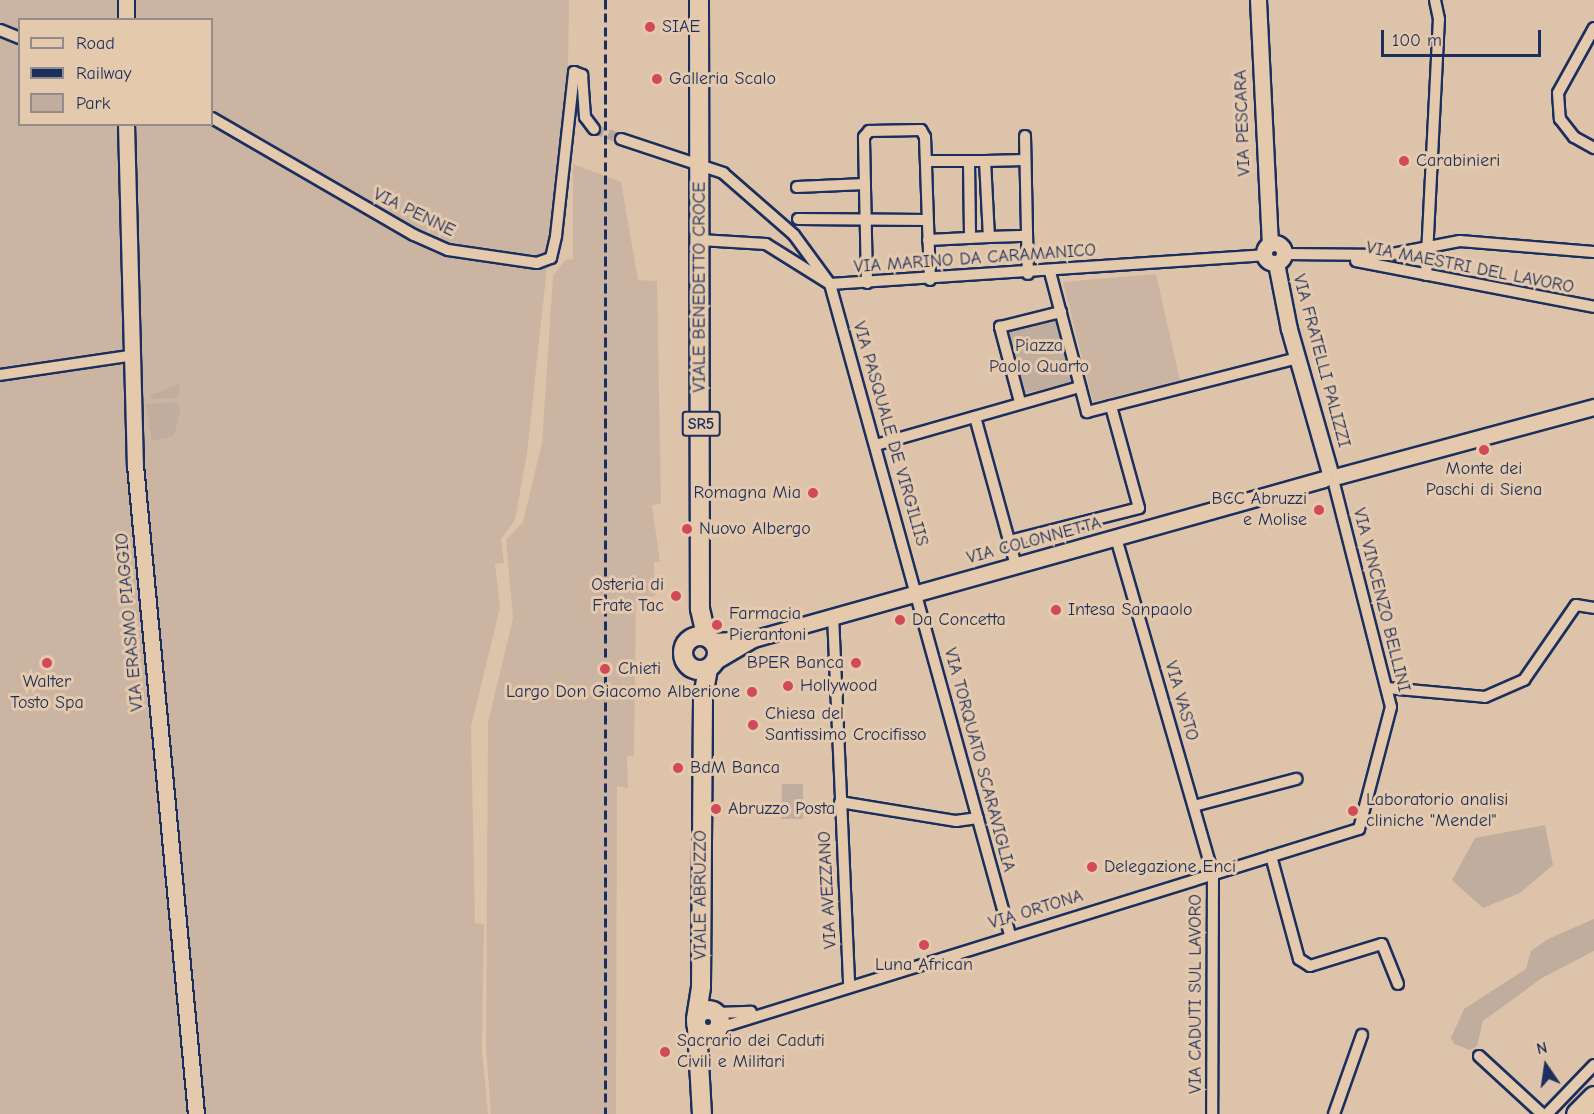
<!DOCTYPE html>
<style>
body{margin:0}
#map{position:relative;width:1594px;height:1114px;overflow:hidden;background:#ddc3a9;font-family:"Comic Neue",sans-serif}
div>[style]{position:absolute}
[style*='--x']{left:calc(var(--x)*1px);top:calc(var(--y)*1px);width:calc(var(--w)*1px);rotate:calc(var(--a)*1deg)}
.built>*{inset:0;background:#cbb5a2}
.green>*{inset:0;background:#c1ad9d}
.street-tunnel>*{height:10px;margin-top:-5px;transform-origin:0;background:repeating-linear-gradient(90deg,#b6a59a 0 10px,transparent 0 15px)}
.roads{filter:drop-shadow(2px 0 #1b2f5e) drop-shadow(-2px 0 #1b2f5e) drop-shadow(0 2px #1b2f5e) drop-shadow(0 -2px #1b2f5e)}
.street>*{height:10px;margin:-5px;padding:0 5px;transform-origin:5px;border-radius:5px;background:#e5c9ac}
.secondary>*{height:15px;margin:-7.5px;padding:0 7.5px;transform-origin:7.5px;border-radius:7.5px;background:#e5c9ac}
.secondary>.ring{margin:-7.5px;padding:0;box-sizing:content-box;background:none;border:15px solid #e5c9ac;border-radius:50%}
.primary>*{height:18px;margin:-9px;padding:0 9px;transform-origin:9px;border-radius:9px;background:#e5c9ac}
.primary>.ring{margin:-9px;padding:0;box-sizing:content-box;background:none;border:18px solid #e5c9ac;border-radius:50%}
.highway>*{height:21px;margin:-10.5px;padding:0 10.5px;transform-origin:10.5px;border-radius:10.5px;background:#e5c9ac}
.rail>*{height:3px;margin-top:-1.5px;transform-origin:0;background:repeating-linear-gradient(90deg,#1b2f5e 0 9px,transparent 0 13.5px)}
.dots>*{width:16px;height:16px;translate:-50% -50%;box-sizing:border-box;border:3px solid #e5c9ac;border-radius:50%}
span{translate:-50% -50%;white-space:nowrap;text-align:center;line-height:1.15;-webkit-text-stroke:6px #e5c9ac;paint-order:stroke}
.shield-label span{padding:2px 4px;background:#e5c9ac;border:2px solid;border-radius:4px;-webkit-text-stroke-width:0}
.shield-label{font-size:16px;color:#1b2f5e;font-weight:700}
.poi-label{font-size:18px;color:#1b2f5e}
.left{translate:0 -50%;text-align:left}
.right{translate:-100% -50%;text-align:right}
.street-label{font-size:18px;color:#1b2f5e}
.park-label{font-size:18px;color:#2c3c64}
.legend{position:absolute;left:18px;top:18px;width:195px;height:108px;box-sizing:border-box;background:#e5c9ac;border:2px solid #948b8d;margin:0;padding:8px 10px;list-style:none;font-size:18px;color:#1b2f5e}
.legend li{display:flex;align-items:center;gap:12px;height:30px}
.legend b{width:30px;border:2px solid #948b8d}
.north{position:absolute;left:1516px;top:1036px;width:60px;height:60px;-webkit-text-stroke:4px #e5c9ac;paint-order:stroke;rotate:347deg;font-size:16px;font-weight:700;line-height:24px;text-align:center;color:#1b2f5e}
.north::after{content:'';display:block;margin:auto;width:21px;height:27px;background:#1b2f5e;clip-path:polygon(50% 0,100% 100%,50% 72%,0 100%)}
.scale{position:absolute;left:1381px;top:30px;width:160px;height:27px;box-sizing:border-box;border:3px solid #1b2f5e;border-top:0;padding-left:8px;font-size:18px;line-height:21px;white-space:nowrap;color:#1b2f5e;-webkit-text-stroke:4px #e5c9ac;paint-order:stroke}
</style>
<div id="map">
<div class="built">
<i style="clip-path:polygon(evenodd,0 0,569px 0,568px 72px,527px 453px,515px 520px,501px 539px,504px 563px,495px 564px,500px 608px,471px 726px,475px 923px,484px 924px,482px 1051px,488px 1114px,0 1114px,0 0,20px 20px,212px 20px,212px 124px,20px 124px,20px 20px)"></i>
<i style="clip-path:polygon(573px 164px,621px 182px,638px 280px,657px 281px,661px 504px,652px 505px,660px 562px,654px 562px,655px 596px,636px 598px,634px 756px,627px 756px,628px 788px,617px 786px,616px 1114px,491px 1114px,486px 1049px,488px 722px,513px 619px,506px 540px,523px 522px,542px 443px,553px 276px,565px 260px,573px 259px)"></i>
<i style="clip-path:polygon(1156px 274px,1180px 380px,1093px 402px,1063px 282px)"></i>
</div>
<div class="green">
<i style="clip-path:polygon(1056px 321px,1071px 382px,1023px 394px,1008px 332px)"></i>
<i style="clip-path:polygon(180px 384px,178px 398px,151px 399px,150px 395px)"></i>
<i style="clip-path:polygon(176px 402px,181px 409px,174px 436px,152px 441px,146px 404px)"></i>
<i style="clip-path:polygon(782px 784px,803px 784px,803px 819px,781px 819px)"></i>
<i style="clip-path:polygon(1545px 825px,1553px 865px,1520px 893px,1483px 908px,1452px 880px,1475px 838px)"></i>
<i style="clip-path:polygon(1594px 919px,1594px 951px,1542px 978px,1483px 1021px,1477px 1046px,1470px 1050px,1454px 1044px,1451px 1038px,1464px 1009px,1526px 969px,1531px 951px,1548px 939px)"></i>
</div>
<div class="street-tunnel">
<i style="--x:594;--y:129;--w:29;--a:20"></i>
</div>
<div class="roads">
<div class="street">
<i style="--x:1594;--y:28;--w:74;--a:119"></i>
<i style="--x:1558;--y:93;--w:26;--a:86"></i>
<i style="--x:1560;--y:119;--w:23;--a:52"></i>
<i style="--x:1574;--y:137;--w:23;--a:29"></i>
<i style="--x:0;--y:30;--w:22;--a:22"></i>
<i style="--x:212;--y:118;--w:233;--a:30.1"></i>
<i style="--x:414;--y:235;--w:37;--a:24"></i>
<i style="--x:448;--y:250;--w:90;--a:8.3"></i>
<i style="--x:537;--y:263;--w:15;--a:-20"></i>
<i style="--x:551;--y:258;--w:23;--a:-77"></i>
<i style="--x:556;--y:236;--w:165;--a:-83.7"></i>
<i style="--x:574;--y:72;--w:9;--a:21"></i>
<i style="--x:582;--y:75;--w:42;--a:85.9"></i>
<i style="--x:585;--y:117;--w:15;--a:53"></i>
<i style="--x:1025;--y:136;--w:138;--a:88.8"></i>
<i style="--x:621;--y:139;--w:108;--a:18.4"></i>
<i style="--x:723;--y:173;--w:94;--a:41.1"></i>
<i style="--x:794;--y:235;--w:61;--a:53.7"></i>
<i style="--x:830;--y:284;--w:675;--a:74.54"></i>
<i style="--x:926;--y:161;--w:59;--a:0"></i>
<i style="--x:985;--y:161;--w:76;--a:87"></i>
<i style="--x:989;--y:237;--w:38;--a:-2"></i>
<i style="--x:985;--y:161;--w:40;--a:-1.4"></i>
<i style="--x:969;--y:162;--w:76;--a:89.2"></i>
<i style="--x:797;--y:187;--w:68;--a:-2.5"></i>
<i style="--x:798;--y:219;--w:129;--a:0.4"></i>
<i style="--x:700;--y:240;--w:66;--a:3.5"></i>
<i style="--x:766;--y:244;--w:75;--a:32"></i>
<i style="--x:830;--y:284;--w:435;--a:-3.8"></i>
<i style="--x:928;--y:240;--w:61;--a:-2.8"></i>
<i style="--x:1284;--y:254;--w:103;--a:0.6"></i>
<i style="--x:1387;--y:255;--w:74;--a:-10.9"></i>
<i style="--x:1460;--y:241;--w:134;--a:4.7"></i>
<i style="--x:1356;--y:261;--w:242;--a:10.9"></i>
<i style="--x:1050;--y:272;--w:145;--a:75.2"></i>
<i style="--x:1087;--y:412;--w:217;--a:-14.4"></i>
<i style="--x:1426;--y:275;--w:256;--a:-87.1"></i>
<i style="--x:1439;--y:19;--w:19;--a:-102"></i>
<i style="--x:867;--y:283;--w:146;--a:-91.2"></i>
<i style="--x:864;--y:137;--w:8;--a:-50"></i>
<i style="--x:869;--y:131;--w:52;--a:-1.1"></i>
<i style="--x:921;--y:130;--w:8;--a:60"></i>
<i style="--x:925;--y:137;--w:143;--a:88"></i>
<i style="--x:0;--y:375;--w:129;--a:-8.4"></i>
<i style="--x:1020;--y:402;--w:78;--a:-104.9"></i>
<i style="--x:1000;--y:327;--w:63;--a:-13.8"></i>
<i style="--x:975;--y:417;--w:155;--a:74.6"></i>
<i style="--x:876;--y:445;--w:212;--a:-15.9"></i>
<i style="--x:1116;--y:538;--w:349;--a:73.9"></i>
<i style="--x:1213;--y:873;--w:241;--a:90.2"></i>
<i style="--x:1009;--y:541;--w:134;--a:-14.2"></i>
<i style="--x:1139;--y:508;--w:106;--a:-105.4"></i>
<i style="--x:833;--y:615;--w:369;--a:87.5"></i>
<i style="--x:1387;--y:688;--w:98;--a:5.2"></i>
<i style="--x:1485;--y:697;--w:43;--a:-23.6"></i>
<i style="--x:1524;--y:680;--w:91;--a:-55.3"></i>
<i style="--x:1576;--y:605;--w:18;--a:9"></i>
<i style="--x:840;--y:802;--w:118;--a:9.3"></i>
<i style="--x:956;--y:821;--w:22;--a:-8"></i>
<i style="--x:1194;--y:806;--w:106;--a:-14.8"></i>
<i style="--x:1271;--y:856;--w:107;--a:74.8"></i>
<i style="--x:1299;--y:959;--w:13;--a:32"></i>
<i style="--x:1310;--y:966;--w:75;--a:-17"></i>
<i style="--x:1382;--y:944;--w:43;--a:68.2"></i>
<i style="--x:717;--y:1013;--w:34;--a:-2"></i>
<i style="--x:719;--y:1028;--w:670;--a:-17.27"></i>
<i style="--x:1359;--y:829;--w:126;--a:-75.3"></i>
<i style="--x:1391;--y:707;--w:230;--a:-104.3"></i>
<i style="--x:1479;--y:1056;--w:86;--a:42.6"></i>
<i style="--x:1334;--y:1114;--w:84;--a:-70.5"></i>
<i style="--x:1547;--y:1114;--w:68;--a:-46.2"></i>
</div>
<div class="secondary">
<i style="--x:126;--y:0;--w:20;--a:90"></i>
<i style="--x:1258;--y:0;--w:244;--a:87.2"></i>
<i style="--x:126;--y:124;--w:341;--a:88.5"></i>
<i style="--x:135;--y:465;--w:652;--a:84.63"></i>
<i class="ring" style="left:1264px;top:243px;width:5px;height:5px"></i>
<i style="--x:1276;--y:263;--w:67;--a:78.9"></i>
<i style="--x:1289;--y:329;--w:146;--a:74.1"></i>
<i style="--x:1338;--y:476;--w:265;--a:-15.1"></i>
<i style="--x:713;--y:641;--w:40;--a:-2.9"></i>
<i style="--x:753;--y:639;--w:593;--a:-15.65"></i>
<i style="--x:714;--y:662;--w:45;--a:-30.5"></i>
</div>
<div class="primary">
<i style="--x:699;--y:0;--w:609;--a:89.91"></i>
<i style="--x:700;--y:609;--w:28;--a:77"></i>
<i class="ring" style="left:683px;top:636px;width:16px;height:16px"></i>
<i class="ring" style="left:696px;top:1010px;width:6px;height:6px"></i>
<i style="--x:696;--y:1019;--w:33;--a:-81"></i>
<i style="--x:701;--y:986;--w:289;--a:-89.6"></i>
<i style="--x:703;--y:697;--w:29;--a:-80"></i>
<i style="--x:697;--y:1028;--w:86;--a:86.7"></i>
</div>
<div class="highway">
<i style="--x:1577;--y:1114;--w:24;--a:-45"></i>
</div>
</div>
<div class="rail">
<i style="--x:605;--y:0;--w:1114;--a:89.95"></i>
</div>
<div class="dots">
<i style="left:650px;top:27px;background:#d1495b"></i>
<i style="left:657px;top:79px;background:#d1495b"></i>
<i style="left:1404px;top:161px;background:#d1495b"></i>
<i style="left:1484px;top:450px;background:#d1495b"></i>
<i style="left:813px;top:493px;background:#d1495b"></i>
<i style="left:1319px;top:510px;background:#d1495b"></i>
<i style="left:687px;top:529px;background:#d1495b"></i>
<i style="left:676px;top:596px;background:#d1495b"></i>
<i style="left:1056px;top:610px;background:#d1495b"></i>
<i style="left:900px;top:620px;background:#d1495b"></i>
<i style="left:717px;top:625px;background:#d1495b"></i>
<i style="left:47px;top:663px;background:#d1495b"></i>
<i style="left:856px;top:663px;background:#d1495b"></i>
<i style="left:605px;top:669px;background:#d1495b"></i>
<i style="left:788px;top:686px;background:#d1495b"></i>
<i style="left:752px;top:692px;background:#d1495b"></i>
<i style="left:753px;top:725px;background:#d1495b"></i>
<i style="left:678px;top:768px;background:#d1495b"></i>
<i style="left:716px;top:809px;background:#d1495b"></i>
<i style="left:1353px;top:811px;background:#d1495b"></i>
<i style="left:1092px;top:867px;background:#d1495b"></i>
<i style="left:924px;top:945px;background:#d1495b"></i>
<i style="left:665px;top:1052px;background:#d1495b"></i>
</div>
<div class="shield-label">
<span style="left:701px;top:424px">SR5</span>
</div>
<div class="poi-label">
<span class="left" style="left:662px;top:27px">SIAE</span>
<span class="left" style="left:669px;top:79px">Galleria Scalo</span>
<span class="left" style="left:1416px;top:161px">Carabinieri</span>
<span style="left:1484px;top:480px">Monte dei<br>Paschi di Siena</span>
<span class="right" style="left:801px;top:493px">Romagna Mia</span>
<span class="right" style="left:1307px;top:510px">BCC Abruzzi<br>e Molise</span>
<span class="left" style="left:699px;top:529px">Nuovo Albergo</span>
<span class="right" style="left:664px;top:596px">Osteria di<br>Frate Tac</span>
<span class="left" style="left:1068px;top:610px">Intesa Sanpaolo</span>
<span class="left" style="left:729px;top:625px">Farmacia<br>Pierantoni</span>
<span class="left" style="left:912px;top:620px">Da Concetta</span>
<span class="right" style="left:844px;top:663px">BPER Banca</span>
<span class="left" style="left:618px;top:669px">Chieti</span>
<span style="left:47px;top:693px">Walter<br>Tosto Spa</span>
<span class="left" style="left:800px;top:686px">Hollywood</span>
<span class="right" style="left:740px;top:692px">Largo Don Giacomo Alberione</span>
<span class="left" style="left:765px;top:725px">Chiesa del<br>Santissimo Crocifisso</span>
<span class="left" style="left:690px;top:768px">BdM Banca</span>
<span class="left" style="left:1366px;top:811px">Laboratorio analisi<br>cliniche "Mendel"</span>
<span class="left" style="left:728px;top:809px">Abruzzo Posta</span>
<span class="left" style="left:1104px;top:867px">Delegazione Enci</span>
<span style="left:924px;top:965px">Luna African</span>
<span class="left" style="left:677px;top:1052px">Sacrario dei Caduti<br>Civili e Militari</span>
</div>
<div class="street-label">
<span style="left:1243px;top:123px;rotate:-92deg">VIA PESCARA</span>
<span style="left:414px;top:213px;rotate:26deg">VIA PENNE</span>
<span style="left:975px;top:259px;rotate:-4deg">VIA MARINO DA CARAMANICO</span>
<span style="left:1470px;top:268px;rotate:11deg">VIA MAESTRI DEL LAVORO</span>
<span style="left:700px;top:287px;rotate:-90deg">VIALE BENEDETTO CROCE</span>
<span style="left:1321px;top:361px;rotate:75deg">VIA FRATELLI PALIZZI</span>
<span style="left:890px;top:434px;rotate:74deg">VIA PASQUALE DE VIRGILIIS</span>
<span style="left:1034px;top:541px;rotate:-15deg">VIA COLONNETTA</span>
<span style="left:1381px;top:600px;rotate:76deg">VIA VINCENZO BELLINI</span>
<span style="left:130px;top:622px;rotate:-95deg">VIA ERASMO PIAGGIO</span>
<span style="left:1181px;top:701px;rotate:74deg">VIA VASTO</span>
<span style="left:979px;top:760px;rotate:75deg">VIA TORQUATO SCARAVIGLIA</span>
<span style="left:828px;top:890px;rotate:-93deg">VIA AVEZZANO</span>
<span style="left:701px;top:895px;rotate:-90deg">VIALE ABRUZZO</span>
<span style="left:1036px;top:910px;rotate:-17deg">VIA ORTONA</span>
<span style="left:1196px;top:994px;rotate:-90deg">VIA CADUTI SUL LAVORO</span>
</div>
<div class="park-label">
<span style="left:1039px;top:357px">Piazza<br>Paolo Quarto</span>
</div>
<ul class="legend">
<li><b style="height:8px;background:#e5c9ac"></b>Road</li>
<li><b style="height:8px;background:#1b2f5e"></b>Railway</li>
<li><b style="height:16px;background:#c1ad9d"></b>Park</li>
</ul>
<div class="north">N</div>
<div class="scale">100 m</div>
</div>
